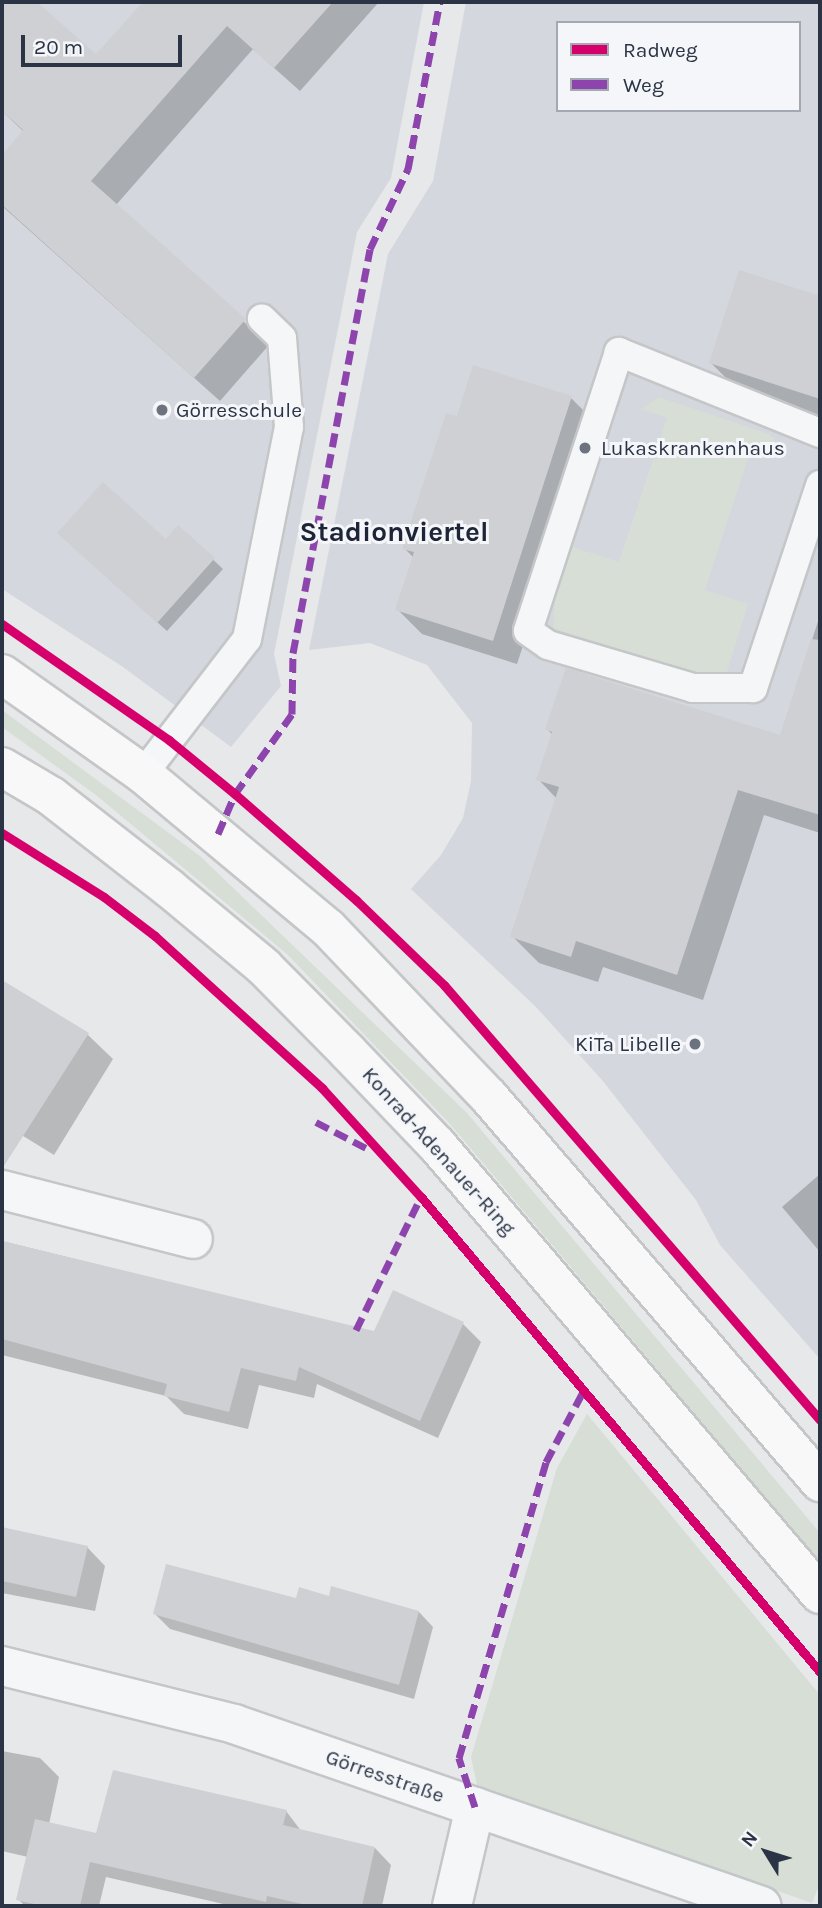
<!DOCTYPE html>
<meta charset="utf-8">
<style>
body{margin:0}
#map{position:relative;width:822px;height:1908px;overflow:hidden;background:#e6e8ea;font-family:Karla,sans-serif}
div>[style]{position:absolute}
[style*='--x']{left:calc(var(--x)*1px);top:calc(var(--y)*1px);width:calc(var(--w)*1px);rotate:calc(var(--a)*1deg)}
.built>*{inset:0;background:#d4d7dd}
.green>*{inset:0;background:#d6ded6}
.shadow>*{inset:0;background:#0003}
.building>*{inset:0;background:#ced0d3}
.roads{filter:drop-shadow(2px 0 #c4c6c8) drop-shadow(-2px 0 #c4c6c8) drop-shadow(0 2px #c4c6c8) drop-shadow(0 -2px #c4c6c8)}
.lane>*{height:28px;margin:-14px;padding:0 14px;transform-origin:14px;border-radius:14px;background:#f5f6f7}
.street>*{height:38px;margin:-19px;padding:0 19px;transform-origin:19px;border-radius:19px;background:#f5f6f7}
.primary>*{height:38px;margin:-19px;padding:0 19px;transform-origin:19px;border-radius:19px;background:#f8f8f8}
.quiet>*{height:7px;margin-top:-3.5px;transform-origin:0;background:repeating-linear-gradient(90deg,#8e44ad 0 14px,transparent 0 21px)}
.cycleway>*{height:9px;margin:-4.5px;padding:0 4.5px;transform-origin:4.5px;border-radius:4.5px;background:#d6006c}
.dots>*{width:19px;height:19px;translate:-50% -50%;box-sizing:border-box;border:4px solid #f4f6f9;border-radius:50%}
span{translate:-50% -50%;white-space:nowrap;text-align:center;line-height:1.15;-webkit-text-stroke:6px #f4f6f9;paint-order:stroke}
.poi-label{font-size:21px;color:#2b3445}
.left{translate:0 -50%;text-align:left}
.right{translate:-100% -50%;text-align:right}
.street-label{font-size:21px;color:#2b3445}
.district-label{font-size:28px;color:#1d2536;font-weight:700}
.frame{position:absolute;inset:0;border:4px solid #2b3445;pointer-events:none}
.legend{position:absolute;left:556px;top:21px;width:245px;height:91px;box-sizing:border-box;background:#f4f6f9;border:2px solid #a4a8b1;margin:0;padding:9px 12px;list-style:none;font-size:21px;color:#2b3445}
.legend li{display:flex;align-items:center;gap:14px;height:35px}
.legend b{width:35px;border:2px solid #a4a8b1}
.north{position:absolute;left:731px;top:1817px;width:70px;height:70px;-webkit-text-stroke:5px #f4f6f9;paint-order:stroke;rotate:308deg;font-size:19px;font-weight:700;line-height:28px;text-align:center;color:#2b3445}
.north::after{content:'';display:block;margin:auto;width:24px;height:32px;background:#2b3445;clip-path:polygon(50% 0,100% 100%,50% 72%,0 100%)}
.scale{position:absolute;left:21px;top:35px;width:161px;height:32px;box-sizing:border-box;border:4px solid #2b3445;border-top:0;padding-left:9px;font-size:21px;line-height:24px;white-space:nowrap;color:#2b3445;-webkit-text-stroke:5px #f4f6f9;paint-order:stroke}
</style>
<div id="map">
<div class="built">
<i style="clip-path:polygon(2px 2px,424px 2px,391px 178px,357px 232px,274px 654px,281px 686px,231px 747px,123px 667px,2px 589px)"></i>
<i style="clip-path:polygon(evenodd,466px 2px,820px 2px,820px 1359px,720px 1245px,696px 1200px,602px 1080px,536px 1007px,411px 889px,441px 855px,463px 818px,471px 781px,472px 723px,427px 665px,370px 643px,309px 650px,388px 254px,433px 181px,466px 2px,558px 23px,799px 23px,799px 110px,558px 110px,558px 23px)"></i>
</div>
<div class="green">
<i style="clip-path:polygon(659px 397px,769px 434px,781px 446px,782px 456px,752px 446px,705px 590px,748px 604px,727px 672px,695px 674px,553px 628px,555px 587px,570px 546px,619px 562px,667px 418px,641px 409px)"></i>
<i style="clip-path:polygon(2px 710px,200px 856px,467px 1113px,820px 1533px,820px 1562px,450px 1124px,287px 954px,96px 795px,2px 727px)"></i>
<i style="clip-path:polygon(587px 1414px,820px 1695px,820px 1883px,812px 1903px,477px 1785px,471px 1757px,557px 1468px)"></i>
</div>
<div class="shadow">
<i style="clip-path:polygon(2px 2px,34px 2px,96px 57px,146px 2px,379px 2px,300px 91px,253px 49px,116px 205px,269px 345px,220px 401px,2px 206px,2px 158px,24px 132px,2px 111px)"></i>
<i style="clip-path:polygon(740px 272px,820px 298px,820px 416px,738px 390px,711px 363px)"></i>
<i style="clip-path:polygon(571px 398px,596px 423px,517px 664px,422px 634px,397px 609px,414px 558px,404px 548px,458px 419px)"></i>
<i style="clip-path:polygon(178px 527px,223px 569px,167px 631px,69px 542px,166px 542px)"></i>
<i style="clip-path:polygon(820px 615px,820px 833px,764px 815px,703px 1000px,603px 967px,598px 982px,539px 963px,512px 936px,557px 799px,538px 779px,553px 735px,547px 729px,781px 737px)"></i>
<i style="clip-path:polygon(2px 982px,88px 1035px,113px 1059px,54px 1155px,2px 1123px)"></i>
<i style="clip-path:polygon(820px 1174px,820px 1252px,782px 1207px)"></i>
<i style="clip-path:polygon(2px 1241px,375px 1333px,463px 1324px,481px 1342px,438px 1438px,317px 1384px,314px 1398px,259px 1385px,248px 1429px,184px 1414px,166px 1396px,2px 1355px)"></i>
<i style="clip-path:polygon(2px 1529px,87px 1547px,105px 1566px,95px 1611px,2px 1593px)"></i>
<i style="clip-path:polygon(330px 1598px,419px 1612px,433px 1627px,414px 1699px,170px 1629px,155px 1614px)"></i>
<i style="clip-path:polygon(2px 1751px,40px 1758px,59px 1777px,49px 1824px,98px 1835px,286px 1811px,302px 1832px,375px 1848px,391px 1865px,382px 1906px,232px 1906px,106px 1877px,99px 1906px,25px 1906px,18px 1899px,28px 1857px,2px 1851px)"></i>
</div>
<div class="building">
<i style="clip-path:polygon(2px 2px,37px 2px,96px 54px,143px 2px,333px 2px,274px 68px,227px 26px,91px 181px,246px 319px,194px 378px,2px 205px,2px 155px,23px 130px,2px 111px)"></i>
<i style="clip-path:polygon(739px 270px,820px 296px,820px 399px,709px 363px)"></i>
<i style="clip-path:polygon(473px 365px,572px 396px,493px 641px,395px 610px,414px 552px,402px 549px,446px 413px,457px 416px)"></i>
<i style="clip-path:polygon(103px 482px,166px 539px,178px 525px,215px 558px,157px 623px,57px 533px)"></i>
<i style="clip-path:polygon(811px 639px,820px 640px,820px 815px,738px 790px,677px 975px,576px 941px,571px 957px,510px 937px,559px 787px,536px 780px,552px 732px,545px 729px,566px 668px,780px 735px)"></i>
<i style="clip-path:polygon(2px 980px,89px 1033px,2px 1169px)"></i>
<i style="clip-path:polygon(2px 1241px,374px 1331px,393px 1290px,464px 1322px,420px 1421px,299px 1367px,296px 1381px,241px 1368px,229px 1412px,164px 1396px,167px 1384px,2px 1339px)"></i>
<i style="clip-path:polygon(2px 1527px,88px 1546px,76px 1597px,2px 1581px)"></i>
<i style="clip-path:polygon(166px 1564px,296px 1598px,299px 1587px,329px 1596px,331px 1586px,419px 1611px,399px 1685px,153px 1614px)"></i>
<i style="clip-path:polygon(113px 1770px,287px 1810px,283px 1825px,375px 1847px,362px 1906px,311px 1906px,267px 1896px,266px 1902px,90px 1862px,80px 1906px,43px 1906px,16px 1900px,35px 1819px,96px 1833px)"></i>
</div>
<div class="roads">
<div class="lane">
<i style="--x:820;--y:433;--w:217;--a:-158.1"></i>
<i style="--x:619;--y:352;--w:293;--a:108.1"></i>
<i style="--x:528;--y:631;--w:24;--a:35"></i>
<i style="--x:548;--y:645;--w:151;--a:16.5"></i>
<i style="--x:693;--y:688;--w:60;--a:0"></i>
<i style="--x:753;--y:688;--w:214;--a:-71.7"></i>
<i style="--x:143;--y:774;--w:170;--a:-52.4"></i>
<i style="--x:247;--y:639;--w:216;--a:-78.8"></i>
<i style="--x:289;--y:427;--w:89;--a:-94.5"></i>
<i style="--x:282;--y:338;--w:28;--a:-136"></i>
</div>
<div class="street">
<i style="--x:2;--y:1190;--w:197;--a:14.4"></i>
<i style="--x:2;--y:1666;--w:239;--a:14"></i>
<i style="--x:234;--y:1724;--w:558;--a:19.02"></i>
<i style="--x:452;--y:1906;--w:102;--a:-76.9"></i>
</div>
<div class="primary">
<i style="--x:2;--y:674;--w:173;--a:35.3"></i>
<i style="--x:143;--y:774;--w:241;--a:39.8"></i>
<i style="--x:328;--y:928;--w:233;--a:46.4"></i>
<i style="--x:489;--y:1097;--w:508;--a:49.31"></i>
<i style="--x:2;--y:767;--w:57;--a:30.6"></i>
<i style="--x:51;--y:796;--w:150;--a:37.9"></i>
<i style="--x:169;--y:888;--w:124;--a:39.7"></i>
<i style="--x:264;--y:967;--w:120;--a:45.3"></i>
<i style="--x:348;--y:1052;--w:129;--a:46.3"></i>
<i style="--x:437;--y:1145;--w:590;--a:49.54"></i>
</div>
</div>
<div class="quiet">
<i style="--x:218;--y:834;--w:43;--a:-67"></i>
<i style="--x:235;--y:794;--w:98;--a:-54.5"></i>
<i style="--x:292;--y:714;--w:61;--a:-89.1"></i>
<i style="--x:293;--y:653;--w:411;--a:-79.2"></i>
<i style="--x:370;--y:249;--w:89;--a:-64.6"></i>
<i style="--x:408;--y:169;--w:170;--a:-79.2"></i>
<i style="--x:316;--y:1122;--w:63;--a:27.4"></i>
<i style="--x:356;--y:1330;--w:148;--a:-64"></i>
<i style="--x:475;--y:1807;--w:52;--a:-108.1"></i>
<i style="--x:459;--y:1758;--w:309;--a:-73.6"></i>
<i style="--x:546;--y:1462;--w:81;--a:-62.2"></i>
</div>
<div class="cycleway">
<i style="--x:2;--y:624;--w:203;--a:34.8"></i>
<i style="--x:169;--y:740;--w:85;--a:39.3"></i>
<i style="--x:235;--y:794;--w:161;--a:41.2"></i>
<i style="--x:356;--y:900;--w:122;--a:44"></i>
<i style="--x:444;--y:985;--w:575;--a:49.16"></i>
<i style="--x:2;--y:833;--w:120;--a:32.1"></i>
<i style="--x:104;--y:897;--w:64;--a:37.4"></i>
<i style="--x:155;--y:936;--w:226;--a:42.3"></i>
<i style="--x:322;--y:1088;--w:147;--a:47.8"></i>
<i style="--x:421;--y:1197;--w:620;--a:49.97"></i>
</div>
<div class="dots">
<i style="left:162px;top:410px;background:#6c737f"></i>
<i style="left:585px;top:448px;background:#6c737f"></i>
<i style="left:695px;top:1044px;background:#6c737f"></i>
</div>
<div class="poi-label">
<span class="left" style="left:176px;top:410px">Görresschule</span>
<span class="left" style="left:601px;top:448px">Lukaskrankenhaus</span>
<span class="right" style="left:681px;top:1044px">KiTa Libelle</span>
</div>
<div class="street-label">
<span style="left:439px;top:1151px;rotate:48deg">Konrad-Adenauer-Ring</span>
<span style="left:385px;top:1776px;rotate:19deg">Görresstraße</span>
</div>
<div class="district-label">
<span style="left:394px;top:532px">Stadionviertel</span>
</div>
<div class="frame"></div>
<ul class="legend">
<li><b style="height:9px;background:#d6006c"></b>Radweg</li>
<li><b style="height:9px;background:#8e44ad"></b>Weg</li>
</ul>
<div class="north">N</div>
<div class="scale">20 m</div>
</div>
